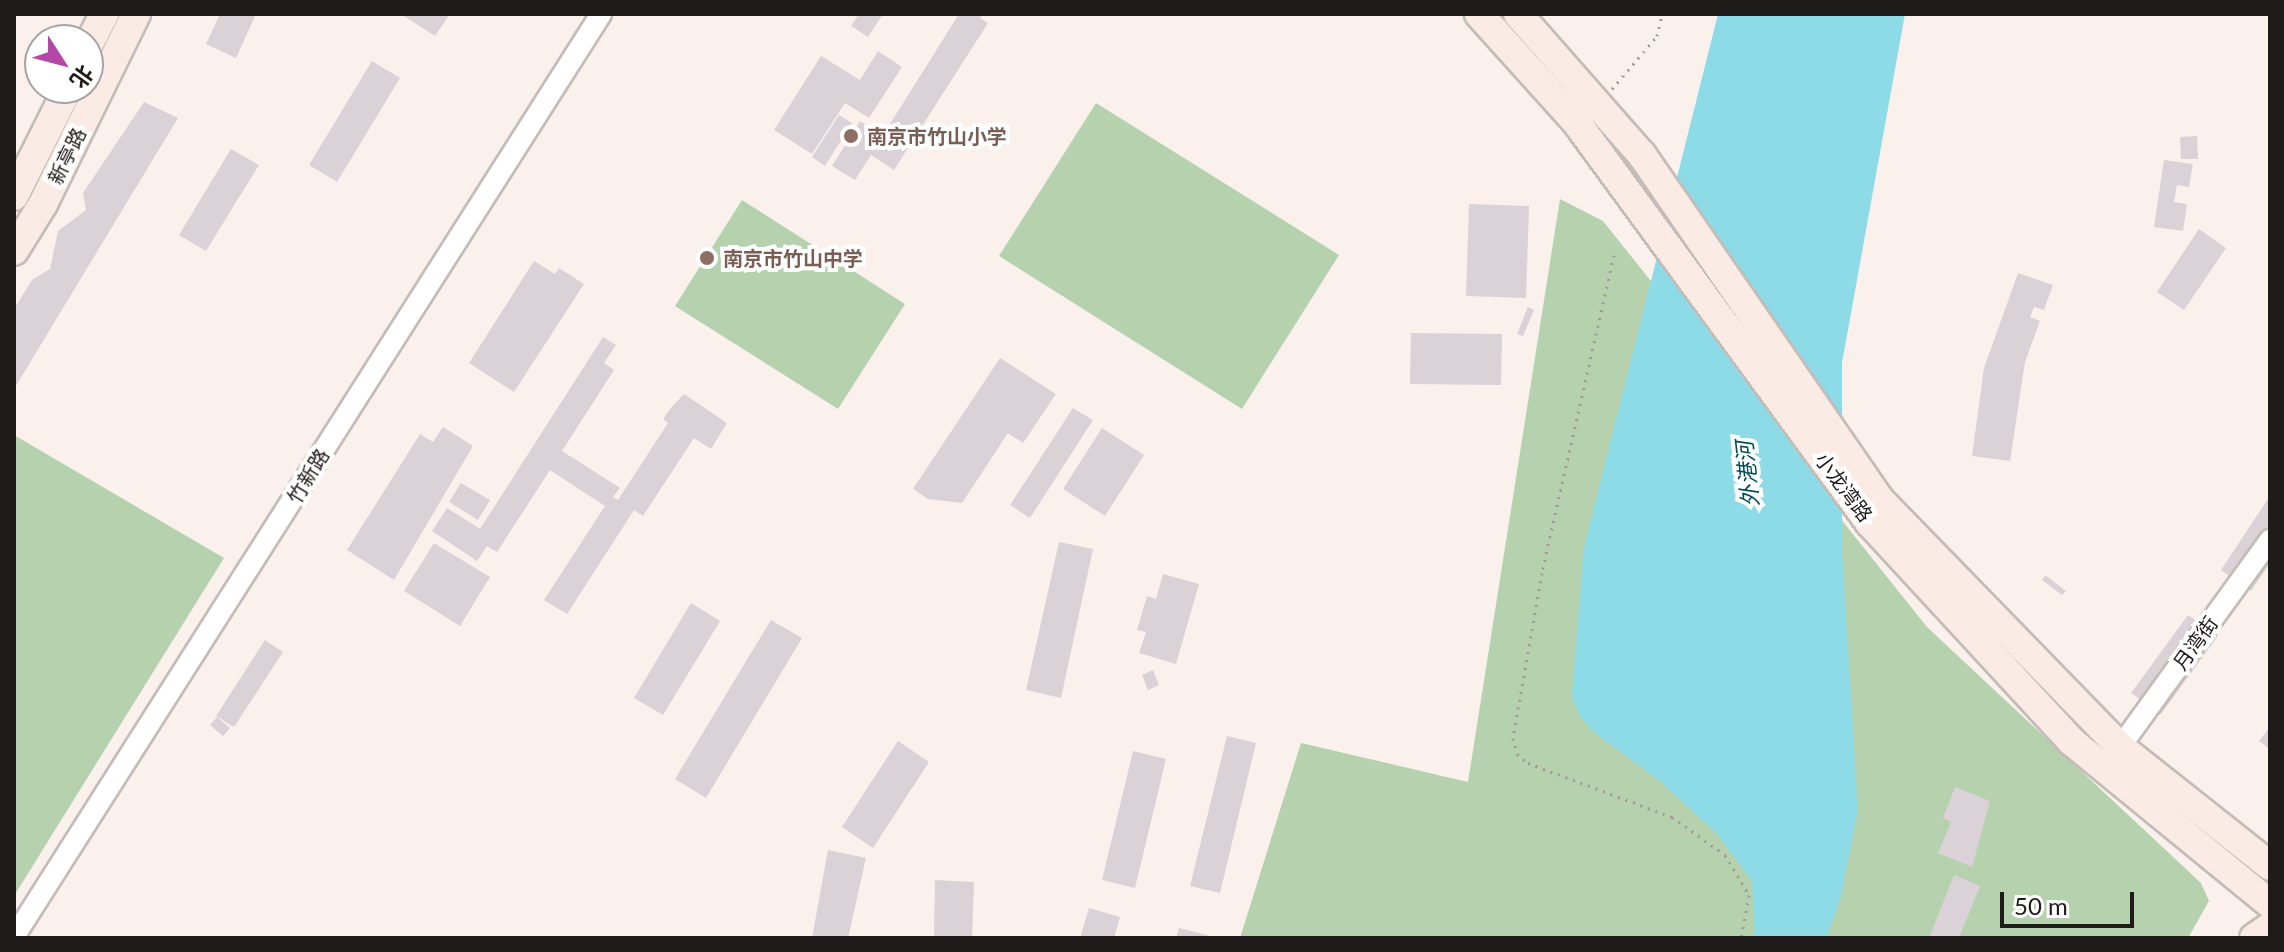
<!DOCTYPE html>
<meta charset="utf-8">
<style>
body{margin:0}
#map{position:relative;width:2284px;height:952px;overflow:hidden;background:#faf1ed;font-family:Lato,"Noto Sans SC",sans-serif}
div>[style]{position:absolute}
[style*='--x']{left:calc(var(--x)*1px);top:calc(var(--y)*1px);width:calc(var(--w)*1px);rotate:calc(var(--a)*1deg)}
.green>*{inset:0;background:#b6d1ae}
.water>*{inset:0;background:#8cdbe7}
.building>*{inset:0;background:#dad2d7}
.path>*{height:3px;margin-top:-1.5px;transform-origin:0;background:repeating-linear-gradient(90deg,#a19a98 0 2px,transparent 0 8px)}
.roads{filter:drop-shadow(2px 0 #c4bcb8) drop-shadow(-2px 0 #c4bcb8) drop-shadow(0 2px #c4bcb8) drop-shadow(0 -2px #c4bcb8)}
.minor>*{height:20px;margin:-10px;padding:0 10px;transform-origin:10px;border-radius:10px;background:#fff}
.secondary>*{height:28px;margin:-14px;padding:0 14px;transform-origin:14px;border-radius:14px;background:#faece4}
.dots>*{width:22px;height:22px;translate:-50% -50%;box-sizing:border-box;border:4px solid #fff;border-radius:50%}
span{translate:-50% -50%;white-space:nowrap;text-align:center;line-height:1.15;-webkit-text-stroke:8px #fff;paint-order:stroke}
.education-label{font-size:20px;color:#785e54;font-weight:700}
.left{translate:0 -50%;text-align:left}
.street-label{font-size:20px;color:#1e1b1a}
.water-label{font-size:22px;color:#004b54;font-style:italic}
.frame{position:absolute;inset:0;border:16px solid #1e1b1a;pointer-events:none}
.north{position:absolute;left:24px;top:24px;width:80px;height:80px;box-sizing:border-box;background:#fff;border:2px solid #a5a4a3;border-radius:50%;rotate:126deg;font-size:22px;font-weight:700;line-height:32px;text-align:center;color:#1e1b1a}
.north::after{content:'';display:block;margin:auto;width:28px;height:36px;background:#b448a8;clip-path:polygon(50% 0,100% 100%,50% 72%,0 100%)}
.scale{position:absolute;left:2000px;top:892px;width:134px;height:36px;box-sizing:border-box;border:4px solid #1e1b1a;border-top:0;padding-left:10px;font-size:24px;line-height:28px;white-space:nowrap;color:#1e1b1a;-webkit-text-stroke:6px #fff;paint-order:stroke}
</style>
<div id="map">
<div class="green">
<i style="clip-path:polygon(1096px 103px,1339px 255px,1242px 409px,999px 256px)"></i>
<i style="clip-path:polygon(1560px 199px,1603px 221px,1927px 627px,2201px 883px,2209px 901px,2188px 938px,1240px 938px,1301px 743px,1468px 782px)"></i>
<i style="clip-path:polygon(742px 200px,905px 304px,838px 409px,675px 306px)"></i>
<i style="clip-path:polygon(14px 435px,224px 558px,14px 896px)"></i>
</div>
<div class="water">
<i style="clip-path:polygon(1718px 14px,1905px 14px,1842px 363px,1842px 552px,1858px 810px,1840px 900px,1826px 938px,1755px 938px,1752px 881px,1717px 834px,1660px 781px,1596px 734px,1580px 717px,1572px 697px,1584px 548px)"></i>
</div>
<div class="building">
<i style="clip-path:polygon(220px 14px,256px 14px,236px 58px,206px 44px)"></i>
<i style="clip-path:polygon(401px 14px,450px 14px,435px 36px)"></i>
<i style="clip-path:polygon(859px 14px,883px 14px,868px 37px,851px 26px)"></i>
<i style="clip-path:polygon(959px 14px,982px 14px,980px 18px,988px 23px,894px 170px,871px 155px,855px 180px,832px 166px,860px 121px,883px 135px)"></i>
<i style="clip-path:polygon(878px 51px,902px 67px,869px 118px,845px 103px,812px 154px,774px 130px,821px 56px,860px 80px)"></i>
<i style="clip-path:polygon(372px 61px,400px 78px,337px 182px,309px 165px)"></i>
<i style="clip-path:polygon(144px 102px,178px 118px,14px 389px,14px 309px,32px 280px,50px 269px,58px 231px,86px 210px,83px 193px)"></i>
<i style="clip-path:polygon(839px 115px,852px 123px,825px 166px,812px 157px)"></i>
<i style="clip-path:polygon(2197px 136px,2198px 159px,2181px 159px,2180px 137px)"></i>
<i style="clip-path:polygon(231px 149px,259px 165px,206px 251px,179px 235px)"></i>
<i style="clip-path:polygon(2164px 160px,2193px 164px,2189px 187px,2177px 185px,2174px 202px,2187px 204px,2183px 231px,2154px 227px)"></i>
<i style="clip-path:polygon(1469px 204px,1529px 206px,1526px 298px,1466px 296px)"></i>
<i style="clip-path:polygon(2199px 229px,2226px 248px,2184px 310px,2157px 292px)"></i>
<i style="clip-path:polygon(534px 261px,555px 274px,559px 268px,584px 284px,514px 392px,469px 363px)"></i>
<i style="clip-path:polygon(2018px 273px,2053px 285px,2044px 310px,2034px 307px,2030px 317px,2040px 321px,2025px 362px,2010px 461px,1972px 456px,1984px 368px)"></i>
<i style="clip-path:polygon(1528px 307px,1534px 310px,1523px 336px,1517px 334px)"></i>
<i style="clip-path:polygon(1411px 333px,1502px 334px,1501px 385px,1410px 384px)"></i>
<i style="clip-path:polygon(603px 337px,616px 345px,604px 363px,614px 370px,562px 451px,620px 488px,613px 497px,618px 500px,668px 423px,663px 419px,669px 410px,684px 394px,727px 423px,711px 449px,694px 438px,643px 516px,634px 510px,567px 614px,544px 600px,605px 506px,550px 470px,497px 552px,487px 546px,477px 561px,432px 531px,447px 508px,480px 529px)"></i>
<i style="clip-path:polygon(1000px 358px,1056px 394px,1023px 443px,1008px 433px,962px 503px,928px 499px,913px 489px)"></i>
<i style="clip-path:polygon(1073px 408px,1093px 420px,1030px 518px,1010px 505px)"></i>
<i style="clip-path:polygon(443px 427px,473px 446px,394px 580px,347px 550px,420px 434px,433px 442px)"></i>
<i style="clip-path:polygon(1102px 428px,1144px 455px,1105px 516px,1063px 489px)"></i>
<i style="clip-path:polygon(461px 483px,490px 500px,478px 520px,449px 502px)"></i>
<i style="clip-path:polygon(2270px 496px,2270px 563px,2251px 591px,2221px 570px)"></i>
<i style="clip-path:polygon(1059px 542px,1093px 549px,1061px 698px,1026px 690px)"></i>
<i style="clip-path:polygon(434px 543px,490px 577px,460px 626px,404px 591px)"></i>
<i style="clip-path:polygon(1163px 574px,1199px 584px,1176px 664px,1139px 653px,1146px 632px,1137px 630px,1147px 596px,1156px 599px)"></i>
<i style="clip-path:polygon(2045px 575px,2066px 591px,2062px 595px,2042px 580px)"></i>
<i style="clip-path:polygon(691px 603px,720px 621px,663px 715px,634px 698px)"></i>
<i style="clip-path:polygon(2188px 615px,2218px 636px,2161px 714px,2131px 693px)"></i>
<i style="clip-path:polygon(771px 620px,802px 638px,706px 798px,675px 779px)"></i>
<i style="clip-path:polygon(265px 640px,283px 652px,234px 727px,216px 716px)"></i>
<i style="clip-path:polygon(1153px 670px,1159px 685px,1148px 690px,1142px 675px)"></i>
<i style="clip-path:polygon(217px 717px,230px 728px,223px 736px,210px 725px)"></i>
<i style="clip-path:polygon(2270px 727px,2270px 746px,2268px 748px,2259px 741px)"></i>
<i style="clip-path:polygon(1227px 736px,1256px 743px,1220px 893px,1190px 886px)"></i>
<i style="clip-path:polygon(898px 741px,929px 762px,873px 848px,842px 827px)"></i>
<i style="clip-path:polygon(1133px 751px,1166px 759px,1135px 888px,1102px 880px)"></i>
<i style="clip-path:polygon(1955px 787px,1990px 801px,1972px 867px,1938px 853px,1951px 822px,1943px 818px)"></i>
<i style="clip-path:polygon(828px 850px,866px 858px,848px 938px,812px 938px)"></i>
<i style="clip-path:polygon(1954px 875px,1980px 886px,1959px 938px,1929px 938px)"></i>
<i style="clip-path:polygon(935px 880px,974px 882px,972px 938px,934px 938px)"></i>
<i style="clip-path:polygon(1089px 908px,1120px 917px,1114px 938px,1080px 938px)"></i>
<i style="clip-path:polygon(1179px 928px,1214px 937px,1214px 938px,1176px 938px)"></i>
</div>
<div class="path">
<i style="--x:1612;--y:89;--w:70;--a:-49.7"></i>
<i style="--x:1657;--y:36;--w:23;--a:-77"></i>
<i style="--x:1614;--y:255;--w:326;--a:102.8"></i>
<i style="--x:1542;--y:573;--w:168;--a:100"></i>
<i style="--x:1513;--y:738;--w:16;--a:76"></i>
<i style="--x:1517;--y:754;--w:14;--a:39"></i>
<i style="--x:1528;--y:763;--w:154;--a:20.6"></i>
<i style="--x:1672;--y:817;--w:65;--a:35.6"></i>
<i style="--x:1725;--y:855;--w:47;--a:59"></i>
<i style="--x:1749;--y:895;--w:44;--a:100.5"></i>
</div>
<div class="roads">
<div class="minor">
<i style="--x:2120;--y:747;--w:256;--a:-54.1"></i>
<i style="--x:14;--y:937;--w:1094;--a:-57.54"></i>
</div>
<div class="secondary">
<i style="--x:1479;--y:14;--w:147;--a:48"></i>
<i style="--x:1577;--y:123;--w:496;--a:53.8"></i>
<i style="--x:1870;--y:523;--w:297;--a:47.3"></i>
<i style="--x:2071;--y:741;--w:257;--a:39.3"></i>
<i style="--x:1518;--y:14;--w:188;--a:48.7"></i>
<i style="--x:1642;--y:155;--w:418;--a:55.4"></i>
<i style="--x:1879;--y:499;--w:346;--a:45.8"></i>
<i style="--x:2120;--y:747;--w:191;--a:38.4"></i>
<i style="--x:88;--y:46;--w:36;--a:-63"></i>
<i style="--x:14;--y:196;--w:121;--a:-63.4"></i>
<i style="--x:14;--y:251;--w:55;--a:-58.3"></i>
<i style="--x:43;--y:204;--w:212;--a:-63.9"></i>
<i style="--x:2254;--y:938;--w:19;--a:-35"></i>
</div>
</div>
<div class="dots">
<i style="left:851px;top:136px;background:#8d6e63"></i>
<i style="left:707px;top:258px;background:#8d6e63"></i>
</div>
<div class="education-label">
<span class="left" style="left:867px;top:136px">南京市竹山小学</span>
<span class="left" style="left:723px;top:258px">南京市竹山中学</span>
</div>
<div class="street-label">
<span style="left:67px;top:156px;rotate:-64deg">新亭路</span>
<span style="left:308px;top:476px;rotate:-58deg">竹新路</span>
<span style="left:1844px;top:487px;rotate:53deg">小龙湾路</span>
<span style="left:2195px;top:643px;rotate:-54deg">月湾街</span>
</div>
<div class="water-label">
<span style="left:1747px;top:474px;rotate:-96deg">外港河</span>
</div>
<div class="frame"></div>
<div class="north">北</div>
<div class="scale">50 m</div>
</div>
